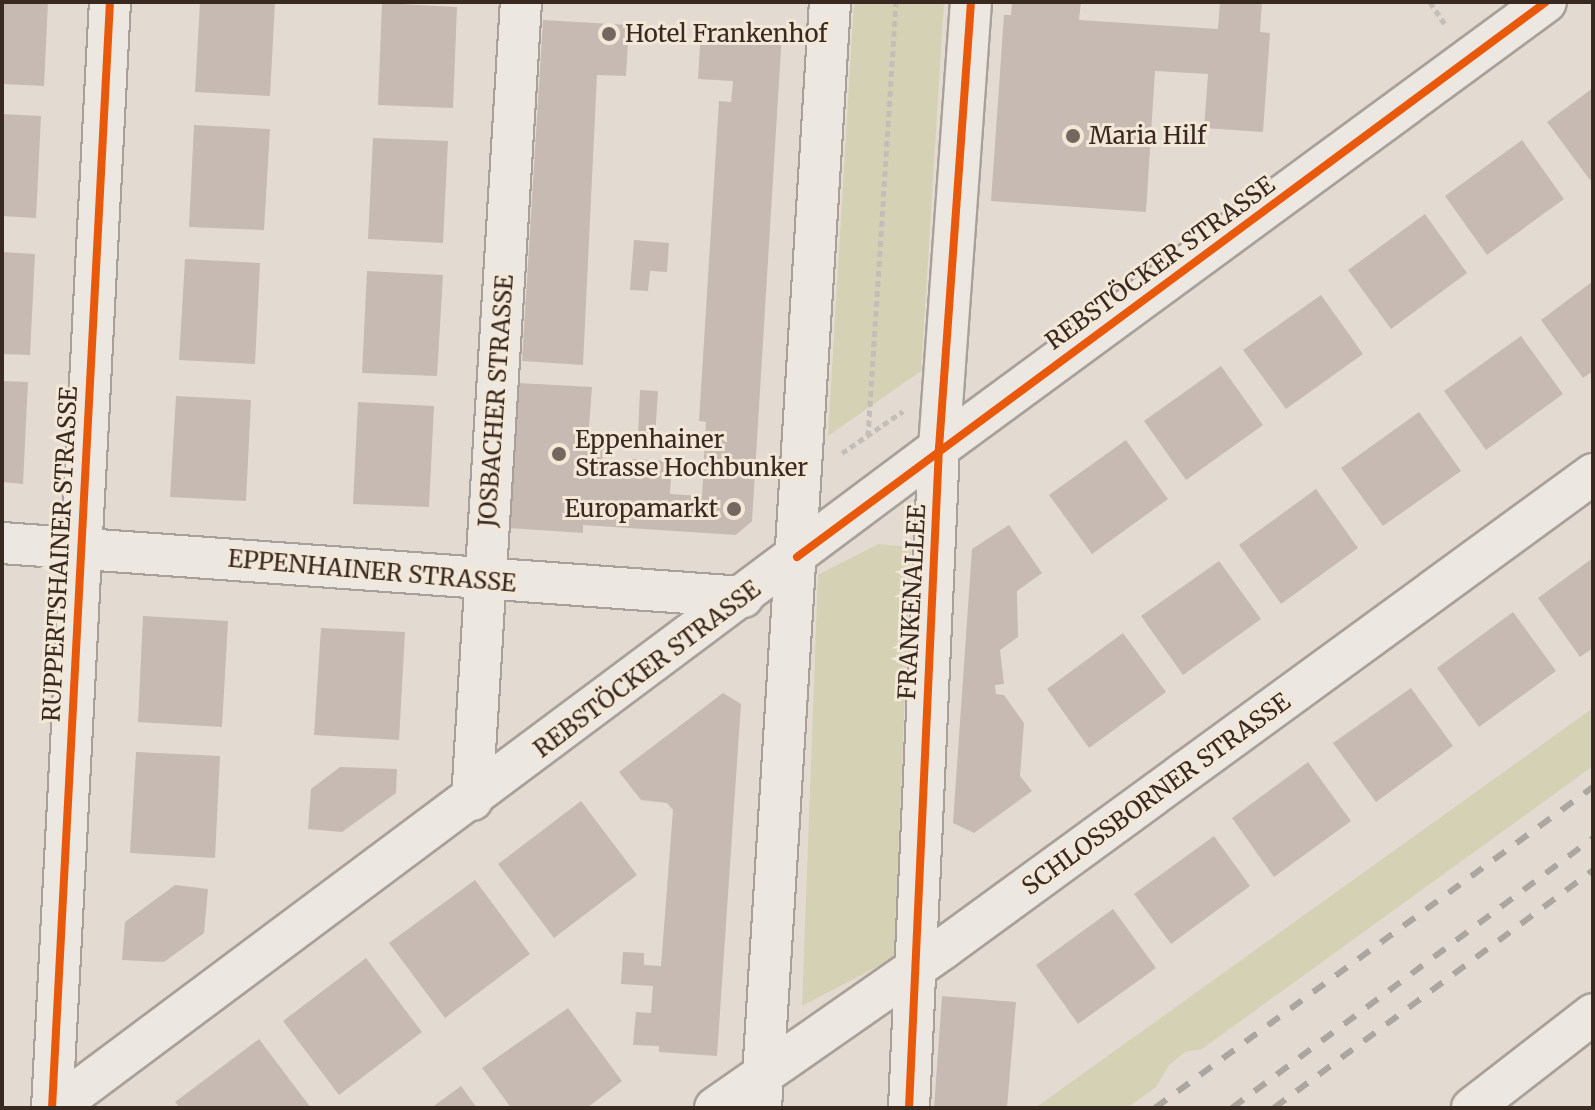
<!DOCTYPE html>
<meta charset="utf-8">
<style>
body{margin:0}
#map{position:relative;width:1595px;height:1110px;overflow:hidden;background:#e3dbd1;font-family:Merriweather,serif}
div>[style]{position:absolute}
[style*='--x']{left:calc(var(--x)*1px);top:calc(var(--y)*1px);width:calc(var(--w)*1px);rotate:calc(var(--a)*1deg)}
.green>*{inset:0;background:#d5d1b4}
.building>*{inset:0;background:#c7bab2}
.path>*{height:5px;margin-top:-2.5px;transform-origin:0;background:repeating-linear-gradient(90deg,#c4beb8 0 6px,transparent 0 10px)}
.roads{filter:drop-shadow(2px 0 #a9a199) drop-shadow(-2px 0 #a9a199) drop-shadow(0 2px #a9a199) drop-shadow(0 -2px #a9a199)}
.minor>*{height:40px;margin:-20px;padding:0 20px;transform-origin:20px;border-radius:20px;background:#ece7e1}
.rail>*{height:6px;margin-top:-3px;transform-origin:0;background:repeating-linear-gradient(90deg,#aca6a1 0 14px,transparent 0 28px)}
.cycleway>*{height:8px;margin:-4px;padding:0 4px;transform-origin:4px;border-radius:4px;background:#e8590c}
.dots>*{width:22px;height:22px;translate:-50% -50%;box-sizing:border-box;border:4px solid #f3e8d8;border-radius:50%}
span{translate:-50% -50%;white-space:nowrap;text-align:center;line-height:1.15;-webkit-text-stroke:6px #f3e8d8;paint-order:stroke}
.poi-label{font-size:24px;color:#382921}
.left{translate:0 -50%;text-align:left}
.right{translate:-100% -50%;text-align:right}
.street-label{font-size:24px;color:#382921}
.frame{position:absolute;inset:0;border:4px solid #382921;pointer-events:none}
</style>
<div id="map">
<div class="green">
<i style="clip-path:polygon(854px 2px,944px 2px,921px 371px,828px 436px)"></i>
<i style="clip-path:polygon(878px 544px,911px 547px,894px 958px,802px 1006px,818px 575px)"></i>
<i style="clip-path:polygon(1593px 708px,1593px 766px,1202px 1049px,1185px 1052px,1169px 1065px,1156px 1087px,1127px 1108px,1035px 1108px)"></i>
</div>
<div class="building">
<i style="clip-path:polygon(2px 2px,48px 2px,44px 86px,2px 84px)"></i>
<i style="clip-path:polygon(200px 2px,275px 2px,270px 96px,195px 92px)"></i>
<i style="clip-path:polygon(1012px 2px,1081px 2px,1079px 20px,1218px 29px,1220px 2px,1262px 2px,1260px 32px,1270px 33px,1263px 132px,1204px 128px,1208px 74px,1155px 71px,1146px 212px,991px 201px,1004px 15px,1011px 15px)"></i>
<i style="clip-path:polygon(382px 3px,457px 7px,453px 108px,378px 105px)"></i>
<i style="clip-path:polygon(543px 20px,629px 25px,626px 76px,597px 75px,583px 365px,522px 361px)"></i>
<i style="clip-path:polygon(701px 28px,782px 33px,752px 521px,736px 535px,583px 525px,583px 533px,509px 528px,518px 383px,592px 387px,588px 441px,604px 442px,602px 467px,631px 469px,632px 459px,672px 461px,670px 494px,702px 496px,706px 422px,699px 421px,719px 101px,731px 102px,733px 81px,698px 79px)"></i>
<i style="clip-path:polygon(1593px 88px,1593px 178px,1590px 180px,1547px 122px)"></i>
<i style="clip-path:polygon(2px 114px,41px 116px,36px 218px,2px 216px)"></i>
<i style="clip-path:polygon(194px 125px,270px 129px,264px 230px,189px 227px)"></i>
<i style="clip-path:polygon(373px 138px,448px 141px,443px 243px,368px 239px)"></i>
<i style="clip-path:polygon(1522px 140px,1564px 199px,1487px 255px,1445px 196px)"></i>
<i style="clip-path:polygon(1425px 214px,1467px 273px,1391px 329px,1348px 270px)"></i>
<i style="clip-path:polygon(634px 240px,669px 243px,667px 272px,650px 271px,648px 291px,630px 290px)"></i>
<i style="clip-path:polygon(2px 252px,35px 254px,30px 355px,2px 354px)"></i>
<i style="clip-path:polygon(185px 259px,260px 263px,255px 364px,179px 360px)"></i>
<i style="clip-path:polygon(367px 271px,443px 275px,437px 376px,362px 373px)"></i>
<i style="clip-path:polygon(1593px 281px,1593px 371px,1583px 378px,1541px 320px)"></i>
<i style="clip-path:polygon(1321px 295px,1363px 354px,1286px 409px,1243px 350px)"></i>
<i style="clip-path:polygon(1521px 336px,1563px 394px,1486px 450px,1444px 391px)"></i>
<i style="clip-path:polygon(1221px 366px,1263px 425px,1186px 480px,1144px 421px)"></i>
<i style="clip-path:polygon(2px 381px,28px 382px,23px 484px,2px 482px)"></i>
<i style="clip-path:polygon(640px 390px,658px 391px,655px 437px,638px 435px)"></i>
<i style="clip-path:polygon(176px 396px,251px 400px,246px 501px,170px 497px)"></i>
<i style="clip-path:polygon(358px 402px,434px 406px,429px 507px,353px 504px)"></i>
<i style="clip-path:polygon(1419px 412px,1461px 471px,1383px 526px,1341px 468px)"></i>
<i style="clip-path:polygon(1126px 440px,1168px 499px,1092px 554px,1049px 495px)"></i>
<i style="clip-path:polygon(1316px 489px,1358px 548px,1281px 604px,1239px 545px)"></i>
<i style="clip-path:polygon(1009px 525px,1042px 573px,1017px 591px,1018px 637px,1000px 650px,1004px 684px,995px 685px,996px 694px,1004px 695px,1024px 723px,1020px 776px,1032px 791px,974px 833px,953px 823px,972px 549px)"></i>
<i style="clip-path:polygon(1593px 558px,1593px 648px,1580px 657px,1538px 598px)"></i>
<i style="clip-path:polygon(1219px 561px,1261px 619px,1183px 675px,1141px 616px)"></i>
<i style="clip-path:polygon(1513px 612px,1556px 671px,1479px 727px,1437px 668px)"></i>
<i style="clip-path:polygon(143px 616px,228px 621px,222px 727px,138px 722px)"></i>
<i style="clip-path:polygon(321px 628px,405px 632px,399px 740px,314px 735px)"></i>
<i style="clip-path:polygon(1123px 633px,1166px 692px,1089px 748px,1047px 689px)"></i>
<i style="clip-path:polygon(1411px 688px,1453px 746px,1376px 802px,1333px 743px)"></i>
<i style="clip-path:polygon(723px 693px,741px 704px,717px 1056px,659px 1052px,659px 1046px,633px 1045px,636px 1012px,651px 1013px,653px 986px,621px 984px,623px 952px,644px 953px,644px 965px,661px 966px,673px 810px,667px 803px,641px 800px,619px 772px)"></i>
<i style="clip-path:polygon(136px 752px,220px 756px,215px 858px,130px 853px)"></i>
<i style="clip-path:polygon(1308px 762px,1351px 821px,1274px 877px,1232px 818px)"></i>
<i style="clip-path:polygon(340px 767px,397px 769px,396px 793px,342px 832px,308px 829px,311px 789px)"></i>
<i style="clip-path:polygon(581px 801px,637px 875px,554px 938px,498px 864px)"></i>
<i style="clip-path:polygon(1214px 836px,1250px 886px,1171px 944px,1134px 894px)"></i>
<i style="clip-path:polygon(475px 880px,530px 954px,445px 1018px,389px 943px)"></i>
<i style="clip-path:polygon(175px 885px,208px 889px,204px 933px,164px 962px,122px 960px,125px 922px)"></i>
<i style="clip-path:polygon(1113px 909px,1156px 968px,1078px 1024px,1036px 965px)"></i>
<i style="clip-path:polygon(366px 958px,422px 1032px,339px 1095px,283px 1021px)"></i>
<i style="clip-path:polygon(942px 996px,1016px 1002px,1007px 1108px,934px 1108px)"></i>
<i style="clip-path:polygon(568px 1008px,622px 1081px,587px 1108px,511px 1108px,482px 1068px)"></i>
<i style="clip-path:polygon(259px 1039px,311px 1108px,180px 1108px,175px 1102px)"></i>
<i style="clip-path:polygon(461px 1086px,477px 1108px,431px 1108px)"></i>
</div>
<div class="path">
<i style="--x:1430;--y:2;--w:29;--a:56"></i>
<i style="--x:868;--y:436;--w:435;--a:-86.3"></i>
<i style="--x:842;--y:453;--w:74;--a:-34.5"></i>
</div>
<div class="roads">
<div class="minor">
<i style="--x:2;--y:543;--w:743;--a:4.17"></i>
<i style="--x:472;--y:800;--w:800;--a:-86.49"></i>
<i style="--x:52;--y:1108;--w:1108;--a:-87"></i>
<i style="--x:55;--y:1108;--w:1103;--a:-36.75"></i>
<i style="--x:939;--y:448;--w:753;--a:-36.31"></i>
<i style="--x:715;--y:1108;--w:279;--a:-34.9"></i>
<i style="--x:944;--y:948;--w:804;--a:-36.14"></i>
<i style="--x:761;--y:1108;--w:1108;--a:-86.43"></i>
<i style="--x:909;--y:1108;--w:661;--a:-87.4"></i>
<i style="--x:939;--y:448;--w:447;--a:-85.9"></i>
<i style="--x:1472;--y:1108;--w:153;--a:-37.8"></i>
</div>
</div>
<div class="rail">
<i style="--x:1155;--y:1108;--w:543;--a:-36.24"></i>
<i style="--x:1232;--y:1108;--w:451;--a:-36.8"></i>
<i style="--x:1274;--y:1108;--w:398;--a:-36.7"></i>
</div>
<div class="cycleway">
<i style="--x:797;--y:557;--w:932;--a:-36.54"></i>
<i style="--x:52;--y:1108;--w:1108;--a:-87"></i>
<i style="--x:909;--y:1108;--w:661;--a:-87.4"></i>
<i style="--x:939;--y:448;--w:447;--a:-85.9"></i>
</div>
<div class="dots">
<i style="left:609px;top:34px;background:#74675f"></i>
<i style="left:1073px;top:136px;background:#74675f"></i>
<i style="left:559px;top:454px;background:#74675f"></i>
<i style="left:734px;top:509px;background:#74675f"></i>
</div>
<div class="poi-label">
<span class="left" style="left:625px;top:34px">Hotel Frankenhof</span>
<span class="left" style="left:1089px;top:136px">Maria Hilf</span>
<span class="left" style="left:575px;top:454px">Eppenhainer<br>Strasse Hochbunker</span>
<span class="right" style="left:718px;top:509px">Europamarkt</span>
</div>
<div class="street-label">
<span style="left:1160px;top:263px;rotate:-36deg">REBSTÖCKER STRASSE</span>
<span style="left:496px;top:401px;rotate:-86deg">JOSBACHER STRASSE</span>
<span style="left:60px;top:554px;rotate:-87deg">RUPPERTSHAINER STRASSE</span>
<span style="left:372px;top:571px;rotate:5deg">EPPENHAINER STRASSE</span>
<span style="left:912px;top:602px;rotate:-87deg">FRANKENALLEE</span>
<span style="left:647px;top:669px;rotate:-37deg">REBSTÖCKER STRASSE</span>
<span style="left:1156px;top:794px;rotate:-36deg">SCHLOSSBORNER STRASSE</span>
</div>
<div class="frame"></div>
</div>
